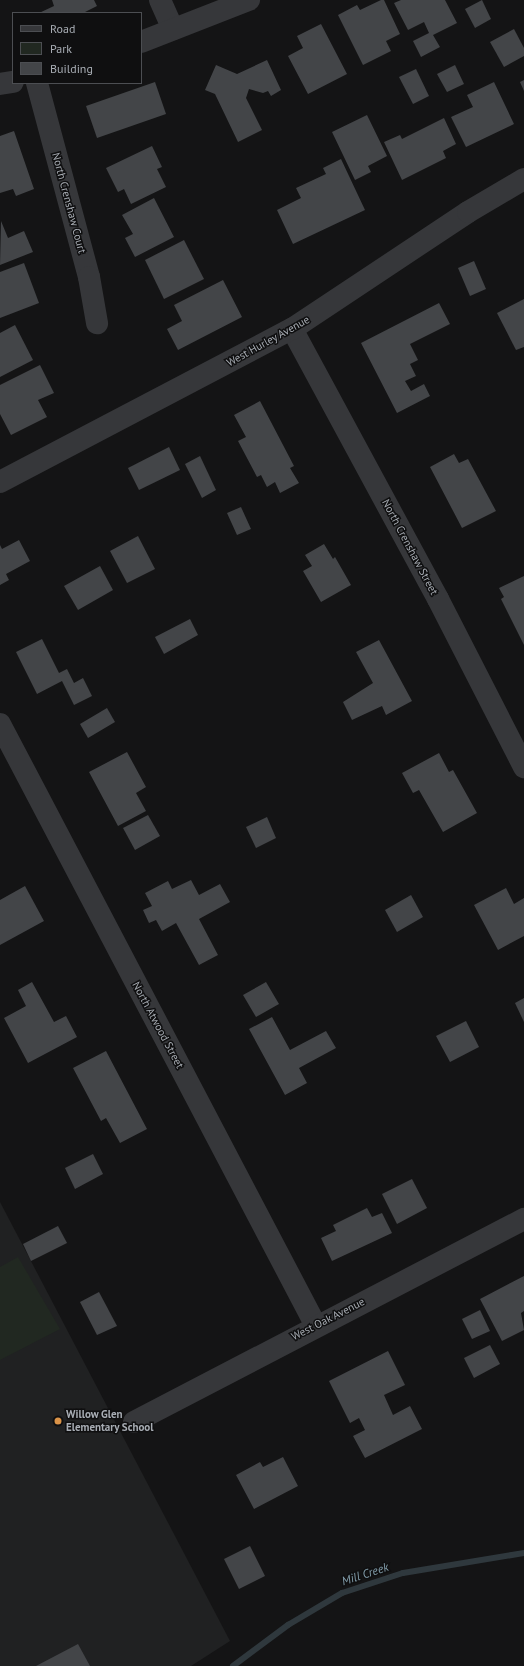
<!DOCTYPE html>
<style>
body{margin:0}
#map{position:relative;width:524px;height:1666px;overflow:hidden;background:#141415;font-family:"PT Sans",sans-serif}
div>[style]{position:absolute}
[style*='--x']{left:calc(var(--x)*1px);top:calc(var(--y)*1px);width:calc(var(--w)*1px);rotate:calc(var(--a)*1deg)}
.built>*{inset:0;background:#202122}
.green>*{inset:0;background:#212821}
.stream>*{height:6px;margin:-3px;padding:0 3px;transform-origin:3px;border-radius:3px;background:#2f383d}
.building>*{inset:0;background:#434548}
.minor>*{height:22px;margin:-11px;padding:0 11px;transform-origin:11px;border-radius:11px;background:#36373a}
.tertiary>*{height:22px;margin:-11px;padding:0 11px;transform-origin:11px;border-radius:11px;background:#36373a}
.dots>*{width:11px;height:11px;translate:-50% -50%;box-sizing:border-box;border:2px solid #0f0f10;border-radius:50%}
span{translate:-50% -50%;white-space:nowrap;text-align:center;line-height:1.15;-webkit-text-stroke:3px #0f0f10;paint-order:stroke}
.street-label{font-size:11px;color:#a8adb4}
.poi-label{font-size:11px;color:#a8adb4;font-weight:700}
.left{translate:0 -50%;text-align:left}
.water-label{font-size:12px;color:#839eab;font-style:italic}
.legend{position:absolute;left:12px;top:12px;width:130px;height:72px;box-sizing:border-box;background:#0f0f10;border:1px solid #4c4e52;margin:0;padding:5px 7px;list-style:none;font-size:12px;color:#a8adb4}
.legend li{display:flex;align-items:center;gap:8px;height:20px}
.legend b{width:20px;border:1px solid #4c4e52}
</style>
<div id="map">
<div class="built">
<i style="clip-path:polygon(0 1202px,230px 1641px,191px 1666px,0 1666px)"></i>
</div>
<div class="green">
<i style="clip-path:polygon(18px 1257px,60px 1329px,0 1360px,0 1267px)"></i>
</div>
<div class="stream">
<i style="--x:233;--y:1666;--w:69;--a:-36.7"></i>
<i style="--x:288;--y:1625;--w:63;--a:-30.7"></i>
<i style="--x:342;--y:1593;--w:64;--a:-18.2"></i>
<i style="--x:403;--y:1573;--w:123;--a:-9.4"></i>
</div>
<div class="building">
<i style="clip-path:polygon(52px 0,94px 0,97px 6px,83px 13px,39px 13px,54px 6px)"></i>
<i style="clip-path:polygon(381px 0,384px 0,400px 34px,386px 41px,391px 51px,363px 65px,338px 15px,357px 5px,360px 10px)"></i>
<i style="clip-path:polygon(401px 0,445px 0,457px 23px,433px 35px,440px 47px,421px 57px,413px 41px,429px 33px,424px 22px,408px 30px,394px 3px)"></i>
<i style="clip-path:polygon(482px 0,491px 19px,475px 28px,465px 9px)"></i>
<i style="clip-path:polygon(321px 24px,347px 74px,308px 94px,288px 56px,303px 48px,297px 36px)"></i>
<i style="clip-path:polygon(514px 29px,524px 48px,524px 56px,504px 67px,490px 42px)"></i>
<i style="clip-path:polygon(267px 60px,281px 90px,271px 96px,268px 91px,263px 93px,249px 89px,246px 98px,262px 130px,238px 142px,215px 94px,205px 90px,216px 65px,237px 74px)"></i>
<i style="clip-path:polygon(455px 65px,464px 84px,447px 92px,437px 74px)"></i>
<i style="clip-path:polygon(416px 69px,429px 96px,413px 104px,399px 77px)"></i>
<i style="clip-path:polygon(524px 80px,524px 91px,520px 82px)"></i>
<i style="clip-path:polygon(155px 82px,166px 114px,97px 138px,86px 106px)"></i>
<i style="clip-path:polygon(494px 82px,514px 124px,466px 147px,451px 117px,473px 107px,467px 95px)"></i>
<i style="clip-path:polygon(367px 115px,387px 156px,368px 166px,371px 172px,355px 180px,332px 132px)"></i>
<i style="clip-path:polygon(444px 118px,456px 144px,443px 151px,446px 158px,402px 180px,384px 142px,400px 135px,402px 139px)"></i>
<i style="clip-path:polygon(14px 131px,34px 189px,16px 196px,13px 189px,0 193px,0 136px)"></i>
<i style="clip-path:polygon(152px 146px,162px 167px,157px 169px,166px 187px,131px 204px,124px 189px,118px 192px,106px 168px)"></i>
<i style="clip-path:polygon(341px 159px,365px 210px,293px 244px,277px 210px,301px 198px,296px 188px,326px 174px,323px 168px)"></i>
<i style="clip-path:polygon(154px 198px,174px 237px,135px 257px,125px 238px,133px 234px,122px 215px)"></i>
<i style="clip-path:polygon(1px 221px,8px 238px,24px 231px,33px 252px,0 265px)"></i>
<i style="clip-path:polygon(184px 240px,204px 279px,164px 299px,145px 260px)"></i>
<i style="clip-path:polygon(474px 261px,486px 289px,470px 296px,458px 268px)"></i>
<i style="clip-path:polygon(24px 263px,39px 303px,0 318px,0 272px)"></i>
<i style="clip-path:polygon(223px 280px,242px 317px,178px 350px,167px 329px,182px 321px,174px 305px)"></i>
<i style="clip-path:polygon(524px 299px,524px 347px,516px 350px,497px 313px)"></i>
<i style="clip-path:polygon(439px 303px,450px 324px,410px 344px,418px 360px,410px 364px,416px 376px,405px 381px,411px 391px,424px 384px,430px 396px,397px 413px,361px 343px)"></i>
<i style="clip-path:polygon(15px 325px,33px 360px,0 377px,0 333px)"></i>
<i style="clip-path:polygon(40px 365px,54px 393px,38px 400px,47px 417px,11px 435px,0 414px,0 385px)"></i>
<i style="clip-path:polygon(260px 401px,294px 466px,290px 468px,299px 483px,280px 493px,275px 482px,267px 487px,261px 475px,257px 477px,238px 441px,246px 437px,234px 415px)"></i>
<i style="clip-path:polygon(169px 447px,180px 470px,139px 490px,128px 468px)"></i>
<i style="clip-path:polygon(454px 454px,459px 463px,468px 459px,496px 511px,462px 528px,430px 467px)"></i>
<i style="clip-path:polygon(200px 456px,216px 490px,202px 498px,185px 464px)"></i>
<i style="clip-path:polygon(241px 507px,251px 529px,237px 535px,227px 513px)"></i>
<i style="clip-path:polygon(138px 536px,155px 569px,127px 583px,110px 551px)"></i>
<i style="clip-path:polygon(19px 540px,30px 561px,6px 574px,9px 580px,0 585px,0 545px,2px 549px)"></i>
<i style="clip-path:polygon(324px 544px,333px 559px,335px 557px,351px 585px,321px 602px,303px 571px,312px 566px,305px 555px)"></i>
<i style="clip-path:polygon(100px 566px,113px 590px,78px 610px,64px 586px)"></i>
<i style="clip-path:polygon(524px 576px,524px 645px,501px 599px,504px 597px,499px 588px)"></i>
<i style="clip-path:polygon(190px 619px,198px 635px,164px 654px,155px 637px)"></i>
<i style="clip-path:polygon(42px 639px,59px 673px,67px 669px,74px 683px,83px 678px,92px 696px,74px 705px,62px 681px,37px 694px,16px 652px)"></i>
<i style="clip-path:polygon(379px 640px,412px 701px,386px 715px,382px 706px,352px 720px,343px 702px,373px 683px,356px 652px)"></i>
<i style="clip-path:polygon(107px 708px,115px 722px,88px 738px,80px 724px)"></i>
<i style="clip-path:polygon(127px 752px,146px 787px,136px 793px,146px 811px,118px 826px,89px 772px)"></i>
<i style="clip-path:polygon(439px 753px,449px 772px,453px 770px,477px 813px,443px 832px,419px 790px,413px 793px,402px 773px)"></i>
<i style="clip-path:polygon(148px 815px,160px 836px,135px 850px,123px 828px)"></i>
<i style="clip-path:polygon(267px 817px,276px 838px,256px 848px,246px 827px)"></i>
<i style="clip-path:polygon(191px 880px,199px 895px,220px 884px,230px 902px,199px 919px,218px 955px,199px 965px,176px 923px,162px 931px,156px 920px,149px 923px,143px 910px,152px 906px,145px 893px,168px 881px,172px 889px)"></i>
<i style="clip-path:polygon(25px 886px,44px 921px,0 945px,0 900px)"></i>
<i style="clip-path:polygon(506px 888px,514px 904px,524px 898px,524px 936px,498px 950px,474px 905px)"></i>
<i style="clip-path:polygon(411px 895px,423px 917px,397px 932px,385px 910px)"></i>
<i style="clip-path:polygon(32px 982px,54px 1022px,66px 1016px,77px 1037px,28px 1063px,4px 1018px,26px 1006px,18px 990px)"></i>
<i style="clip-path:polygon(266px 982px,279px 1004px,256px 1017px,243px 995px)"></i>
<i style="clip-path:polygon(524px 998px,524px 1022px,515px 1003px)"></i>
<i style="clip-path:polygon(272px 1017px,290px 1050px,326px 1031px,336px 1048px,299px 1068px,307px 1083px,285px 1095px,249px 1029px)"></i>
<i style="clip-path:polygon(466px 1021px,479px 1047px,450px 1062px,436px 1036px)"></i>
<i style="clip-path:polygon(106px 1051px,147px 1129px,120px 1143px,106px 1118px,101px 1121px,73px 1068px)"></i>
<i style="clip-path:polygon(93px 1154px,103px 1174px,75px 1189px,65px 1168px)"></i>
<i style="clip-path:polygon(412px 1179px,427px 1208px,397px 1224px,382px 1194px)"></i>
<i style="clip-path:polygon(367px 1208px,372px 1217px,382px 1213px,392px 1233px,332px 1261px,321px 1238px,336px 1231px,333px 1225px)"></i>
<i style="clip-path:polygon(58px 1226px,67px 1243px,31px 1261px,23px 1244px)"></i>
<i style="clip-path:polygon(524px 1276px,524px 1311px,521px 1313px,524px 1330px,502px 1341px,480px 1299px)"></i>
<i style="clip-path:polygon(99px 1292px,117px 1326px,97px 1335px,80px 1302px)"></i>
<i style="clip-path:polygon(480px 1310px,490px 1331px,472px 1339px,462px 1319px)"></i>
<i style="clip-path:polygon(490px 1345px,500px 1364px,474px 1378px,464px 1358px)"></i>
<i style="clip-path:polygon(388px 1351px,405px 1385px,384px 1395px,393px 1415px,410px 1406px,422px 1429px,365px 1458px,353px 1436px,365px 1430px,359px 1418px,350px 1423px,329px 1381px)"></i>
<i style="clip-path:polygon(283px 1457px,298px 1486px,254px 1509px,236px 1475px,260px 1462px,263px 1467px)"></i>
<i style="clip-path:polygon(250px 1546px,265px 1576px,239px 1589px,224px 1559px)"></i>
<i style="clip-path:polygon(78px 1644px,90px 1666px,36px 1666px)"></i>
</div>
<div class="minor">
<i style="--x:160;--y:0;--w:32;--a:66"></i>
<i style="--x:141;--y:42;--w:116;--a:-21.3"></i>
<i style="--x:37;--y:83;--w:201;--a:75"></i>
<i style="--x:89;--y:277;--w:47;--a:80.1"></i>
<i style="--x:0;--y:84;--w:13;--a:-9"></i>
<i style="--x:292;--y:329;--w:307;--a:61.6"></i>
<i style="--x:438;--y:599;--w:189;--a:62.9"></i>
<i style="--x:0;--y:724;--w:680;--a:62.3"></i>
<i style="--x:134;--y:1422;--w:440;--a:-27.5"></i>
</div>
<div class="tertiary">
<i style="--x:0;--y:482;--w:330;--a:-27.7"></i>
<i style="--x:292;--y:329;--w:211;--a:-33.6"></i>
<i style="--x:468;--y:212;--w:65;--a:-30.5"></i>
</div>
<div class="dots">
<i style="left:58px;top:1421px;background:#da9348"></i>
</div>
<div class="street-label">
<span style="left:69px;top:203px;rotate:75deg">North Crenshaw Court</span>
<span style="left:268px;top:341px;rotate:-29deg">West Hurley Avenue</span>
<span style="left:410px;top:547px;rotate:62deg">North Crenshaw Street</span>
<span style="left:158px;top:1025px;rotate:62deg">North Atwood Street</span>
<span style="left:328px;top:1319px;rotate:-27deg">West Oak Avenue</span>
</div>
<div class="poi-label">
<span class="left" style="left:66px;top:1421px">Willow Glen<br>Elementary School</span>
</div>
<div class="water-label">
<span style="left:365px;top:1574px;rotate:-18deg">Mill Creek</span>
</div>
<ul class="legend">
<li><b style="height:5px;background:#36373a"></b>Road</li>
<li><b style="height:11px;background:#212821"></b>Park</li>
<li><b style="height:11px;background:#434548"></b>Building</li>
</ul>
</div>
